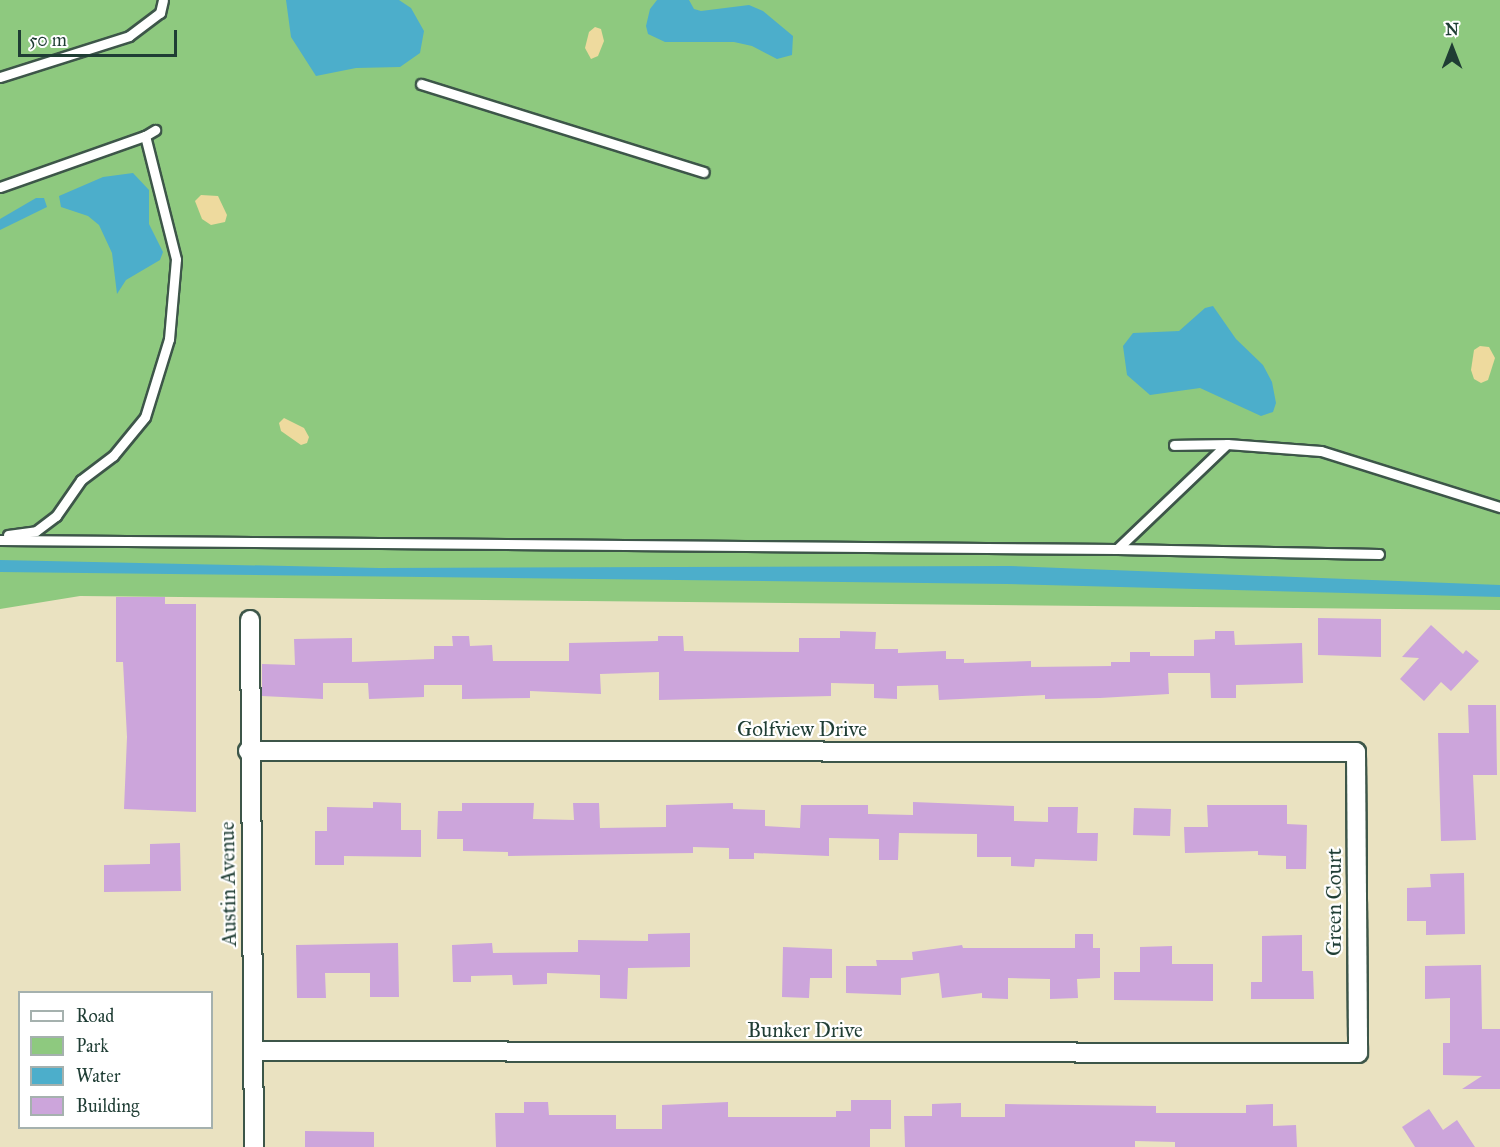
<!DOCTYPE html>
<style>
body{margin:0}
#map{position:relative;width:1500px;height:1147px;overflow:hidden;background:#eae2c1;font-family:"IM FELL Great Primer",serif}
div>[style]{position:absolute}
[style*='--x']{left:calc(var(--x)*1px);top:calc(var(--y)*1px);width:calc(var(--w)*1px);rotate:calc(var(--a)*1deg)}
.green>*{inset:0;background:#8ec97f}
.sand>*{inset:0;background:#eeda9e}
.water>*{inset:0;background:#4caecb}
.building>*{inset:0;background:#cca5db}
.roads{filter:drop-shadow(2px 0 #3d5649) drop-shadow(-2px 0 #3d5649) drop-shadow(0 2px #3d5649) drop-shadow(0 -2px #3d5649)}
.service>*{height:9px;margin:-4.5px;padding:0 4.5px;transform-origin:4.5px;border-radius:4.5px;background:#fff}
.minor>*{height:18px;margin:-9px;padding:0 9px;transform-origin:9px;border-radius:9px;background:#fff}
span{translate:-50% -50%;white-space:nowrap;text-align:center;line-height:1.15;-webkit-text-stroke:4.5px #fff;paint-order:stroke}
.street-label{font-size:21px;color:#1f3d34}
.legend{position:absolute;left:18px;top:991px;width:195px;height:138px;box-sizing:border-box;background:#fff;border:2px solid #a5b1ae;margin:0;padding:8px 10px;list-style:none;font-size:18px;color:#1f3d34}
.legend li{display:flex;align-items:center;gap:12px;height:30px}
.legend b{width:30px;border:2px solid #a5b1ae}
.north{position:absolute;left:1422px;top:18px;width:60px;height:60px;-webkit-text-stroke:4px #fff;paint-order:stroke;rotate:0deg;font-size:16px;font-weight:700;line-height:24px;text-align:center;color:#1f3d34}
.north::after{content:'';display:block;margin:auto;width:21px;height:27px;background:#1f3d34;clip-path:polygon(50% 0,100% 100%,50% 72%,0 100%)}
.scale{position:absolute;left:18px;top:30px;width:159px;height:27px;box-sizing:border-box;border:3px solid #1f3d34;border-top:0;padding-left:8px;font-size:18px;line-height:21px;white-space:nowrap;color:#1f3d34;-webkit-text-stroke:4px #fff;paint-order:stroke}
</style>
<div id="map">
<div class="green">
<i style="clip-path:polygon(0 0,1500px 0,1500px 610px,80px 596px,0 609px)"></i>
</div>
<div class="sand">
<i style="clip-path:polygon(595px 27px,601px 29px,604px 41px,598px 56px,591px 59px,585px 48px,589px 32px)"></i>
<i style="clip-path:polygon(201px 195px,218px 196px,227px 215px,225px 222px,211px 225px,202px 219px,195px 201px)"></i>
<i style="clip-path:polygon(1480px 346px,1489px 347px,1495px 358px,1488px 380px,1481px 383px,1474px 379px,1471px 370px,1474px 350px)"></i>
<i style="clip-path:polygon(284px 418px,304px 428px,309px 437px,307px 443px,301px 445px,281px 431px,279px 423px)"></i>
</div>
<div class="water">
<i style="clip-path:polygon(399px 0,411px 8px,424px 31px,420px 53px,400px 67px,356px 68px,316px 76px,291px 37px,286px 0)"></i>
<i style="clip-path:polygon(657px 0,689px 0,694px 9px,701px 11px,749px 5px,763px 11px,793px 36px,792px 55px,777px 59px,752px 46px,734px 42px,665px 42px,648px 34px,646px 26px,650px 9px)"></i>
<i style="clip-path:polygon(133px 173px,149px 190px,149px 224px,163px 252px,160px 260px,126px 280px,117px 294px,112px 253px,99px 225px,88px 216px,61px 207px,59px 196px,103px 177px)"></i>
<i style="clip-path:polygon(36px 198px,44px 198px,47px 207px,0 230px,0 219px)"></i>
<i style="clip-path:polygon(1213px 306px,1236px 339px,1263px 365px,1272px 382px,1276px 403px,1273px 412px,1261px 416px,1200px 388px,1150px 395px,1127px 375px,1123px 346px,1133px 333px,1179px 331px,1205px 308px)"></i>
<i style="clip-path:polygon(0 560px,379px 568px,1010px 566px,1500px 585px,1500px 597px,1007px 584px,0 572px)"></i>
</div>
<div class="building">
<i style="clip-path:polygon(116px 597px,165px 597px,165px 604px,196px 604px,196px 812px,124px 809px,127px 737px,123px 662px,116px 662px)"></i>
<i style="clip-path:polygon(1318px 618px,1381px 619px,1381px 657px,1318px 655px)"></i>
<i style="clip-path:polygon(1431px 625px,1463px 654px,1466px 650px,1479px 661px,1451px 691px,1441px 682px,1424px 701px,1400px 679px,1419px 658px,1402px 657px)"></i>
<i style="clip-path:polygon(840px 631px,876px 632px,875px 649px,898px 649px,898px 653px,946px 651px,946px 659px,964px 659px,964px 663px,1031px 661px,1031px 667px,1111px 666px,1111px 662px,1130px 662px,1130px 652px,1150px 652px,1150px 656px,1194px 656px,1194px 640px,1215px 639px,1215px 631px,1234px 631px,1235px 645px,1302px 643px,1303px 683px,1236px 685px,1236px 698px,1211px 698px,1210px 673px,1168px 673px,1169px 694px,1100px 698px,1045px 699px,1045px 695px,939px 700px,938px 685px,897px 686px,897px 699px,874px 698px,874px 684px,831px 683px,831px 696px,659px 700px,659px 672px,600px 674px,601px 694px,530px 691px,530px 698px,462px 699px,462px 685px,424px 685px,424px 697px,369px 699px,368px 683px,323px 683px,323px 699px,262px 696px,262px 664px,295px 665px,294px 639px,352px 638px,352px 662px,434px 659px,434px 646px,453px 646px,452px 636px,469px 636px,470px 646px,492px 645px,493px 661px,569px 661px,569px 643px,658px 641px,658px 636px,683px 636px,684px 651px,799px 652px,799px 638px,840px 638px)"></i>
<i style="clip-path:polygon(1468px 705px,1496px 705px,1497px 775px,1473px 775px,1476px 840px,1441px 841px,1438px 733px,1469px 733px)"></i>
<i style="clip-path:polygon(373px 802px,401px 803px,401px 830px,421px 830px,421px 857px,344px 856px,344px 865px,315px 865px,315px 831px,327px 831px,327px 807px,373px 808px)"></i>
<i style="clip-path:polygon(913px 802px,1014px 806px,1014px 821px,1048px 822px,1048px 807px,1078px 807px,1077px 833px,1098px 833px,1097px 861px,1035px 859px,1034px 867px,1011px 866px,1011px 857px,977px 857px,977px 834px,899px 833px,898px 860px,879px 860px,879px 839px,829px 838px,829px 856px,754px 853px,754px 859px,729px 859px,729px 848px,693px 847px,693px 853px,508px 856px,508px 852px,463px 851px,463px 839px,437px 839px,438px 811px,462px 811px,462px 803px,534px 803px,533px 819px,574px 820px,573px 803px,599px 803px,600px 828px,666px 827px,666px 805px,733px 803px,733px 809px,765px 810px,765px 826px,800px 828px,801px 805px,868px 805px,868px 814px,913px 815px)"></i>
<i style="clip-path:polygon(1207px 805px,1287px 805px,1287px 824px,1307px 825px,1306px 869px,1286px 869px,1286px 856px,1258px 855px,1258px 851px,1185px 853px,1184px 827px,1208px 827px)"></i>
<i style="clip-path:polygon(1134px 808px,1171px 809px,1170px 836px,1133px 835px)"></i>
<i style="clip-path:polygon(180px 843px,181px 891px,104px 892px,104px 865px,150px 864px,150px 844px)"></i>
<i style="clip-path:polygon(1464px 873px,1465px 934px,1426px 935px,1426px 921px,1407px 921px,1407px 888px,1431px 887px,1430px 874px)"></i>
<i style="clip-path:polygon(690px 933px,690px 967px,628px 968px,627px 999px,600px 998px,600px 975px,547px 973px,547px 984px,513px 985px,512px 975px,471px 976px,471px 982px,453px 982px,452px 945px,492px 943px,493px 953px,578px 952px,578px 940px,648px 941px,648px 934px)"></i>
<i style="clip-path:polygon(1075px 934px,1093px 934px,1093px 948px,1100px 948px,1100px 978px,1077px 979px,1078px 998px,1050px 999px,1050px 979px,1008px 978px,1008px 999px,982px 998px,982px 993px,942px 998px,939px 973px,901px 978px,901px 995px,846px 993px,846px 966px,877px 966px,876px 960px,913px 960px,912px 952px,962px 945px,963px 948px,1075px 948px)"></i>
<i style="clip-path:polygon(1302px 935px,1302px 971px,1313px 971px,1314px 999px,1251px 999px,1251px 982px,1262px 982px,1262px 936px)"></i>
<i style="clip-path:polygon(398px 943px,399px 997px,370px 997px,370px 973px,325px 973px,326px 998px,297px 998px,296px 945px)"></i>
<i style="clip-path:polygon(1172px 946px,1172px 964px,1213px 964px,1213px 1001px,1114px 1000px,1114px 972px,1140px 972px,1140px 947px)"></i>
<i style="clip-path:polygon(783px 947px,832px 949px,832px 978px,810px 978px,809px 998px,782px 997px)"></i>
<i style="clip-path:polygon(1481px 965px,1482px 1029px,1500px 1029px,1500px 1089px,1462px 1089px,1482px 1076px,1443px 1075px,1443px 1043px,1450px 1043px,1450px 998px,1425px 999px,1425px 966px)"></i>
<i style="clip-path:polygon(851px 1100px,891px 1100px,891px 1129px,870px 1129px,870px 1147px,496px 1147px,495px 1113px,524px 1113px,524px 1102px,548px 1102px,549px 1115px,616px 1115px,616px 1129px,662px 1129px,662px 1105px,728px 1102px,728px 1117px,836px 1117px,836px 1111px,851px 1111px)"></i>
<i style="clip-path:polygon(961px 1103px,961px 1117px,1005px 1117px,1005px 1104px,1156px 1106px,1156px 1113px,1246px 1113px,1246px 1105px,1273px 1104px,1273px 1126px,1296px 1125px,1297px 1147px,1175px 1147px,1175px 1142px,1135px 1141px,1135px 1147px,905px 1147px,904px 1116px,932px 1116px,932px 1104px)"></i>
<i style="clip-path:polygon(1429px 1109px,1443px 1130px,1457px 1120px,1475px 1147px,1415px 1147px,1402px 1127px)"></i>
<i style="clip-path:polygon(305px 1131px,374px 1132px,374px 1147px,305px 1147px)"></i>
</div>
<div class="roads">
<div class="service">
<i style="--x:0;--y:77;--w:135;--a:-17.6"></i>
<i style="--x:129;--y:36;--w:39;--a:-37"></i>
<i style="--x:160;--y:13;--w:13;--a:-77"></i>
<i style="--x:421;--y:84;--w:296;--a:17.3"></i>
<i style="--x:0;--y:187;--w:154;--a:-19.4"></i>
<i style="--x:1174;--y:445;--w:53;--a:-1.1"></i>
<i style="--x:8;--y:535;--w:28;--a:-8"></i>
<i style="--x:36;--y:531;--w:25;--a:-37"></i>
<i style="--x:56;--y:516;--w:44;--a:-55.2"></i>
<i style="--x:81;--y:480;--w:40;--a:-37"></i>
<i style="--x:113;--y:456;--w:50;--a:-50.6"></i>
<i style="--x:145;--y:417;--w:82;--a:-72.9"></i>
<i style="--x:169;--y:339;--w:80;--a:-85"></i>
<i style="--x:176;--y:259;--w:127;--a:-104.1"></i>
<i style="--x:145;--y:136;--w:12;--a:-31"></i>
<i style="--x:0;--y:540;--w:1117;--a:0.46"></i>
<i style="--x:1379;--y:554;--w:262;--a:-178.9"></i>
<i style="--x:1117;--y:549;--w:152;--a:-43.7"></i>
<i style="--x:1227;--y:444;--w:94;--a:4.3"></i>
<i style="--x:1321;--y:451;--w:188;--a:17.4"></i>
</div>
<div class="minor">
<i style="--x:250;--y:620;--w:527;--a:89.57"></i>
<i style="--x:248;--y:751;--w:1108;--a:0.05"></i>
<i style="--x:1356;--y:752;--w:301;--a:89.6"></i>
<i style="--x:1358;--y:1053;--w:1105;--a:-179.9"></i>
</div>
</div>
<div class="street-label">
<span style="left:802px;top:729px">Golfview Drive</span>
<span style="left:228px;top:884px;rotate:-91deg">Austin Avenue</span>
<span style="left:1334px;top:902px;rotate:-90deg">Green Court</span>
<span style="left:805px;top:1030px">Bunker Drive</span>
</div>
<ul class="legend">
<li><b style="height:8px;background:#fff"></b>Road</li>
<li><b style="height:16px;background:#8ec97f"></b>Park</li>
<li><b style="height:16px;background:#4caecb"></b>Water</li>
<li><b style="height:16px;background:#cca5db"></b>Building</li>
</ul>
<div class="north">N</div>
<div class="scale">50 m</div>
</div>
